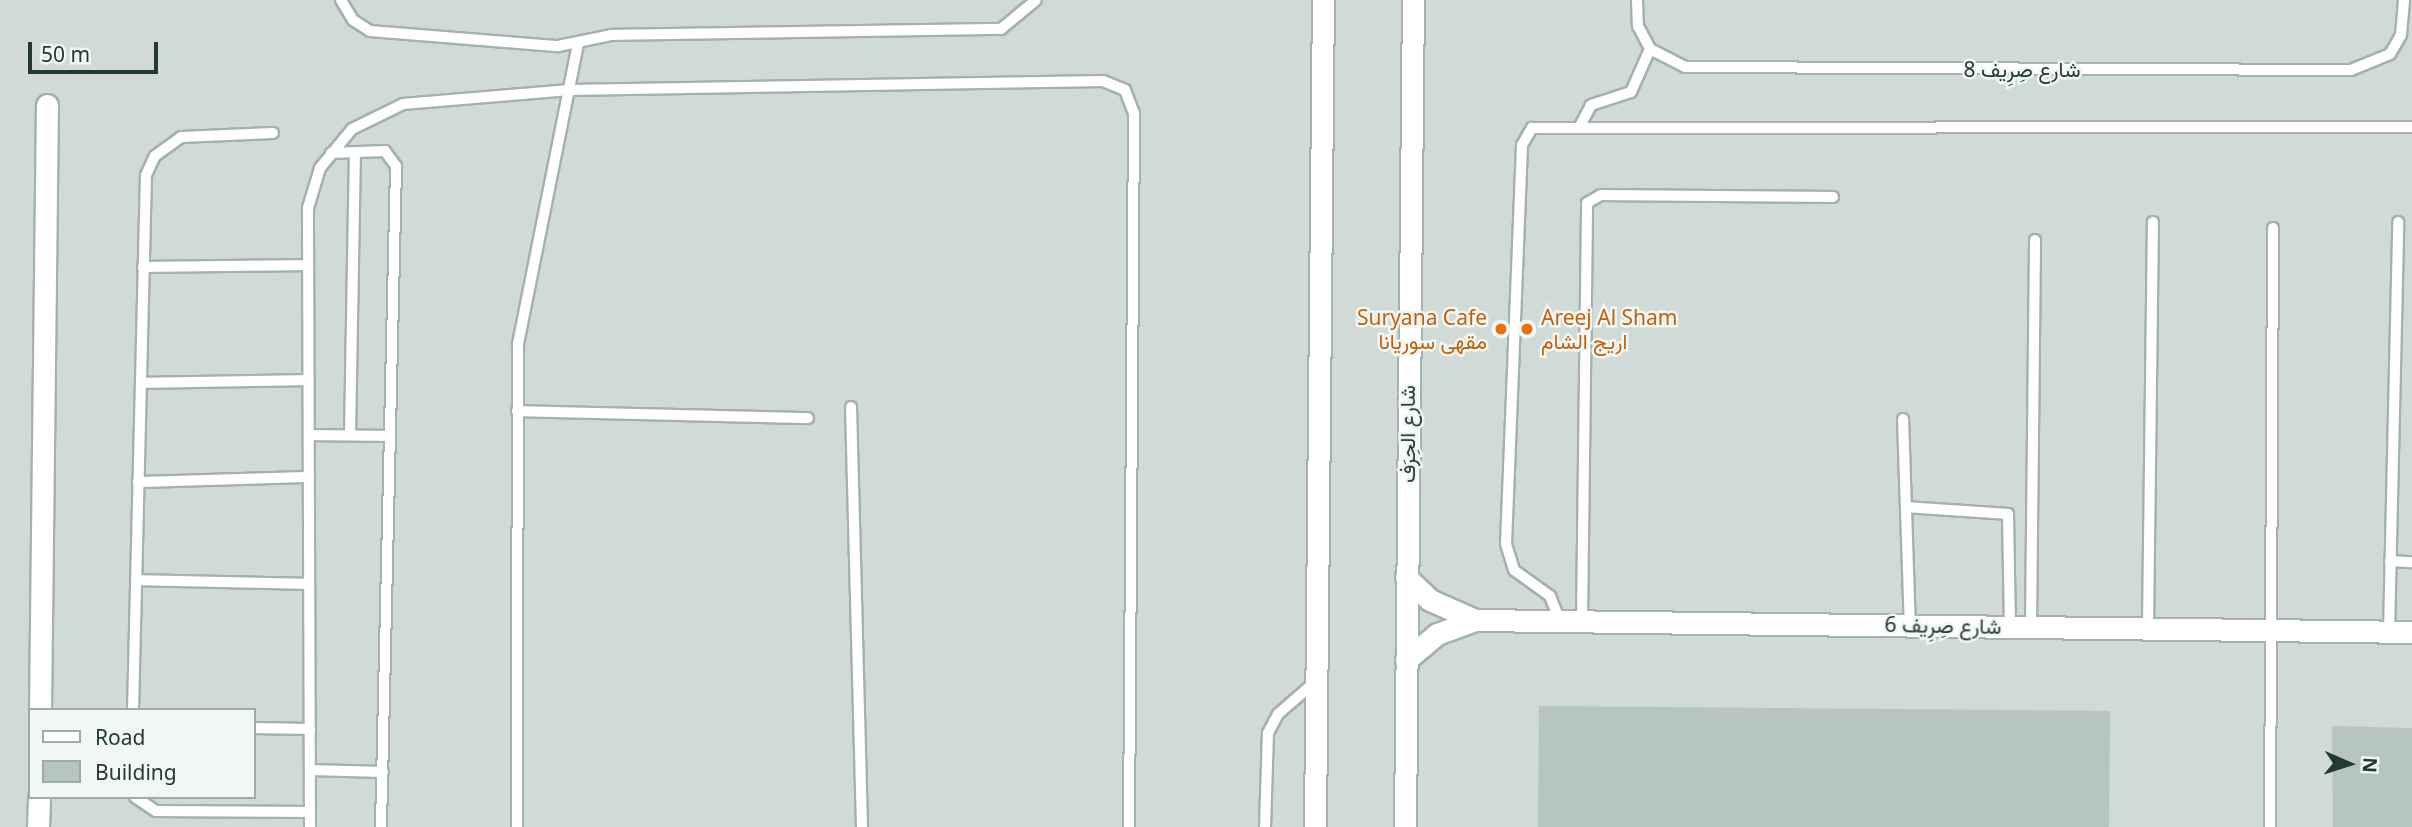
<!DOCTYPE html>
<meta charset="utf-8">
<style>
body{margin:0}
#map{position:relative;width:2412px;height:827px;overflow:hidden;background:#e1eae7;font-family:"Noto Sans",Vazirmatn,sans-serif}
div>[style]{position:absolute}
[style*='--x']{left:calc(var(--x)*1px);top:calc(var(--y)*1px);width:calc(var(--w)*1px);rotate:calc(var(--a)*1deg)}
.built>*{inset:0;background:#d0dad6}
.building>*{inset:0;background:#b7c5c0}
.roads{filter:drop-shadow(2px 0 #a4b1ae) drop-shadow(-2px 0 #a4b1ae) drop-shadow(0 2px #a4b1ae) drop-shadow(0 -2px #a4b1ae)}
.service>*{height:10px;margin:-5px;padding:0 5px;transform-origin:5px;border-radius:5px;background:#fff}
.minor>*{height:21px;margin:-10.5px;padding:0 10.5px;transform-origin:10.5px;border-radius:10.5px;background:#fff}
.tertiary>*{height:21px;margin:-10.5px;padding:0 10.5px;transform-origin:10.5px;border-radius:10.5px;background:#fff}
.dots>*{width:19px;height:19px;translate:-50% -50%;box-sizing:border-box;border:4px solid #f1f7f5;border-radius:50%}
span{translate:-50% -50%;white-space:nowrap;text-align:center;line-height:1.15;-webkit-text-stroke:5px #f1f7f5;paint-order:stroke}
.street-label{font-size:21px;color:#233935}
.food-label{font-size:21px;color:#c56008}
.right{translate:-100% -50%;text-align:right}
.left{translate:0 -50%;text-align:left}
.legend{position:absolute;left:28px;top:708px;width:228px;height:91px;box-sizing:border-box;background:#f1f7f5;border:2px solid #9faba8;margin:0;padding:9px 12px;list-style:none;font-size:21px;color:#233935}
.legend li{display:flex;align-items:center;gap:14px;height:35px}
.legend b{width:35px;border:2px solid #9faba8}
.north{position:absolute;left:2314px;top:729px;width:70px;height:70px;-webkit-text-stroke:5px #f1f7f5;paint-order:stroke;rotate:93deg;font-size:19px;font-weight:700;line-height:28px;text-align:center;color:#233935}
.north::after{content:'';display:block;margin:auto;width:24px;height:32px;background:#233935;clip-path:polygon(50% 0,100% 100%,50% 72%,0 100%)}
.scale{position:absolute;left:28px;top:42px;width:130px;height:32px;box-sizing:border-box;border:4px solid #233935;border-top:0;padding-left:9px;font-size:21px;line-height:24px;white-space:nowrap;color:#233935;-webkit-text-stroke:5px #f1f7f5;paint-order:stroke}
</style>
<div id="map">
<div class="built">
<i style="clip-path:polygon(evenodd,0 0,2412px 0,2412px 827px,0 827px,0 0,30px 710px,254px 710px,254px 797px,30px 797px,30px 710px)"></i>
</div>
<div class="building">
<i style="clip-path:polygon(1539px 706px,2110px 711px,2109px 827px,1538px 827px)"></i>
<i style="clip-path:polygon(2332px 726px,2412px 728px,2412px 827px,2333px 827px)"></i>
</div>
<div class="roads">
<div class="service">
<i style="--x:341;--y:0;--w:23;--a:59"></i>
<i style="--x:353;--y:20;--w:20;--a:33"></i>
<i style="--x:370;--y:31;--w:189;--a:4.6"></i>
<i style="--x:558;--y:46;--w:54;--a:-11.7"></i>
<i style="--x:611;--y:35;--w:390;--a:-0.9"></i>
<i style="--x:1001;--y:29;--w:45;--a:-39.6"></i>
<i style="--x:1637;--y:0;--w:26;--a:88"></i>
<i style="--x:1638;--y:26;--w:26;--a:62"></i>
<i style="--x:1650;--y:49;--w:39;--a:27"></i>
<i style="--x:1685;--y:67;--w:666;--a:0.26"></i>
<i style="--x:2351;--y:70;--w:42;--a:-22.3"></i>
<i style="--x:2390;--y:54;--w:22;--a:-60"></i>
<i style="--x:2401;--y:35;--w:35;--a:-85"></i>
<i style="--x:1581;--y:124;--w:21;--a:-62"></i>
<i style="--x:1591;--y:105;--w:42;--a:-18"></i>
<i style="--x:1631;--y:92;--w:47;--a:-66.2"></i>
<i style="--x:331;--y:153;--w:54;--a:-2.1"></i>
<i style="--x:385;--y:151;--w:19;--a:54"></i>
<i style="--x:396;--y:166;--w:661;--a:91.3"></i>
<i style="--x:143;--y:267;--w:165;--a:-0.7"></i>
<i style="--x:141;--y:383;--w:167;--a:-1"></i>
<i style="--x:851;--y:407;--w:420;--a:88.5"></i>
<i style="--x:517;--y:411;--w:291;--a:1.4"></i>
<i style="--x:1903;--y:419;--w:206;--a:88.1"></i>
<i style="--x:309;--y:435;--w:81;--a:0.7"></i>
<i style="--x:350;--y:435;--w:283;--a:-89"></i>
<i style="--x:138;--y:482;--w:171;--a:-1.7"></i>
<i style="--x:1906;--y:507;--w:102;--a:3.9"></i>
<i style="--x:2008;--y:514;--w:112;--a:89"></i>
<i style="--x:2390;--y:561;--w:22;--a:3"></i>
<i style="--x:136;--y:580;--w:173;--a:1.3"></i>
<i style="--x:1560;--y:621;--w:27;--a:-112"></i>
<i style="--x:1550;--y:596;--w:44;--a:-144.2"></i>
<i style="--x:1514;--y:570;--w:27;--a:-107"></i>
<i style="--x:1506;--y:544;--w:399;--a:-87.7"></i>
<i style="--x:1522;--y:145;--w:20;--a:-60"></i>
<i style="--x:1532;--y:128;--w:880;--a:-0.07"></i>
<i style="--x:1582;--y:621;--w:418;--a:-89.3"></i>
<i style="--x:1587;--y:203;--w:16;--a:-30"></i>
<i style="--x:1601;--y:195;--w:232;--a:0.5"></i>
<i style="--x:2031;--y:626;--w:386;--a:-89.4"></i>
<i style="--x:2148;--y:628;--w:406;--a:-89.3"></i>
<i style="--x:2389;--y:632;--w:410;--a:-88.7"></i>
<i style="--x:133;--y:710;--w:535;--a:-88.61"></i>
<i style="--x:146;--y:175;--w:21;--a:-65"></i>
<i style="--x:155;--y:156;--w:32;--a:-36"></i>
<i style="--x:181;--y:137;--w:92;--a:-2.5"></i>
<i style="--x:254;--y:728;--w:56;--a:1"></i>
<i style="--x:310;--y:770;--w:73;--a:1.6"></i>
<i style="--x:135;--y:797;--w:25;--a:34"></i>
<i style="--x:156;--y:811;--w:154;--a:0.4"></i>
<i style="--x:310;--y:827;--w:619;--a:-90.19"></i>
<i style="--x:308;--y:208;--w:42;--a:-73.3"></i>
<i style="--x:320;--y:168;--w:50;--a:-50.6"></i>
<i style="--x:352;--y:129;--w:57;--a:-26.1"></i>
<i style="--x:403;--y:104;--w:167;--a:-4.8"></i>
<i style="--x:569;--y:90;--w:534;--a:-0.97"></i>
<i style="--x:1103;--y:81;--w:24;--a:22"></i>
<i style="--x:1125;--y:90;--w:25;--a:69"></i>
<i style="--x:1134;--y:113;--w:714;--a:90.4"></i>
<i style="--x:517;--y:827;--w:483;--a:-89.9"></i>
<i style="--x:518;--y:344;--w:306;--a:-78.7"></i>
<i style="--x:1265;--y:827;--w:94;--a:-88.2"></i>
<i style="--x:1268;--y:733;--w:21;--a:-62"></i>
<i style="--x:1278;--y:714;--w:49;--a:-40.9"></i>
<i style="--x:2270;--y:827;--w:599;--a:-89.71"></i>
</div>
<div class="minor">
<i style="--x:1406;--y:577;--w:33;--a:44"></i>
<i style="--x:1430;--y:600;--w:49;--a:24"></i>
<i style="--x:1406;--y:660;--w:40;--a:-40"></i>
<i style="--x:1437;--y:634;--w:40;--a:-20.2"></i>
<i style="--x:1475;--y:620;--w:937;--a:0.73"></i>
<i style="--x:40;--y:710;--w:605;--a:-89.34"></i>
<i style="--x:38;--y:827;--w:30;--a:-88"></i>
</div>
<div class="tertiary">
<i style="--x:1315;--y:827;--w:827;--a:-89.45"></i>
<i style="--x:1405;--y:827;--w:827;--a:-89.45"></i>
</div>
</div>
<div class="dots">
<i style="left:1501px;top:329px;background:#e8710a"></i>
<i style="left:1527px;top:329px;background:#e8710a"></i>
</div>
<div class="street-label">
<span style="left:2022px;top:69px">شارع صِرِيف 8</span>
<span style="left:1407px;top:434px;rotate:-90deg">شارع الحِرَف</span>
<span style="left:1943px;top:625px;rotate:1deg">شارع صِرِيف 6</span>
</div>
<div class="food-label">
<span class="right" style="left:1487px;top:329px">Suryana Cafe<br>مقهى سوريانا</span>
<span class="left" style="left:1541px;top:329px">Areej Al Sham<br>اريج الشام</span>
</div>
<ul class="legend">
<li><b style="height:9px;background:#fff"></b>Road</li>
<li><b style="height:19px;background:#b7c5c0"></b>Building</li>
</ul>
<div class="north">N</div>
<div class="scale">50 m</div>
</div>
